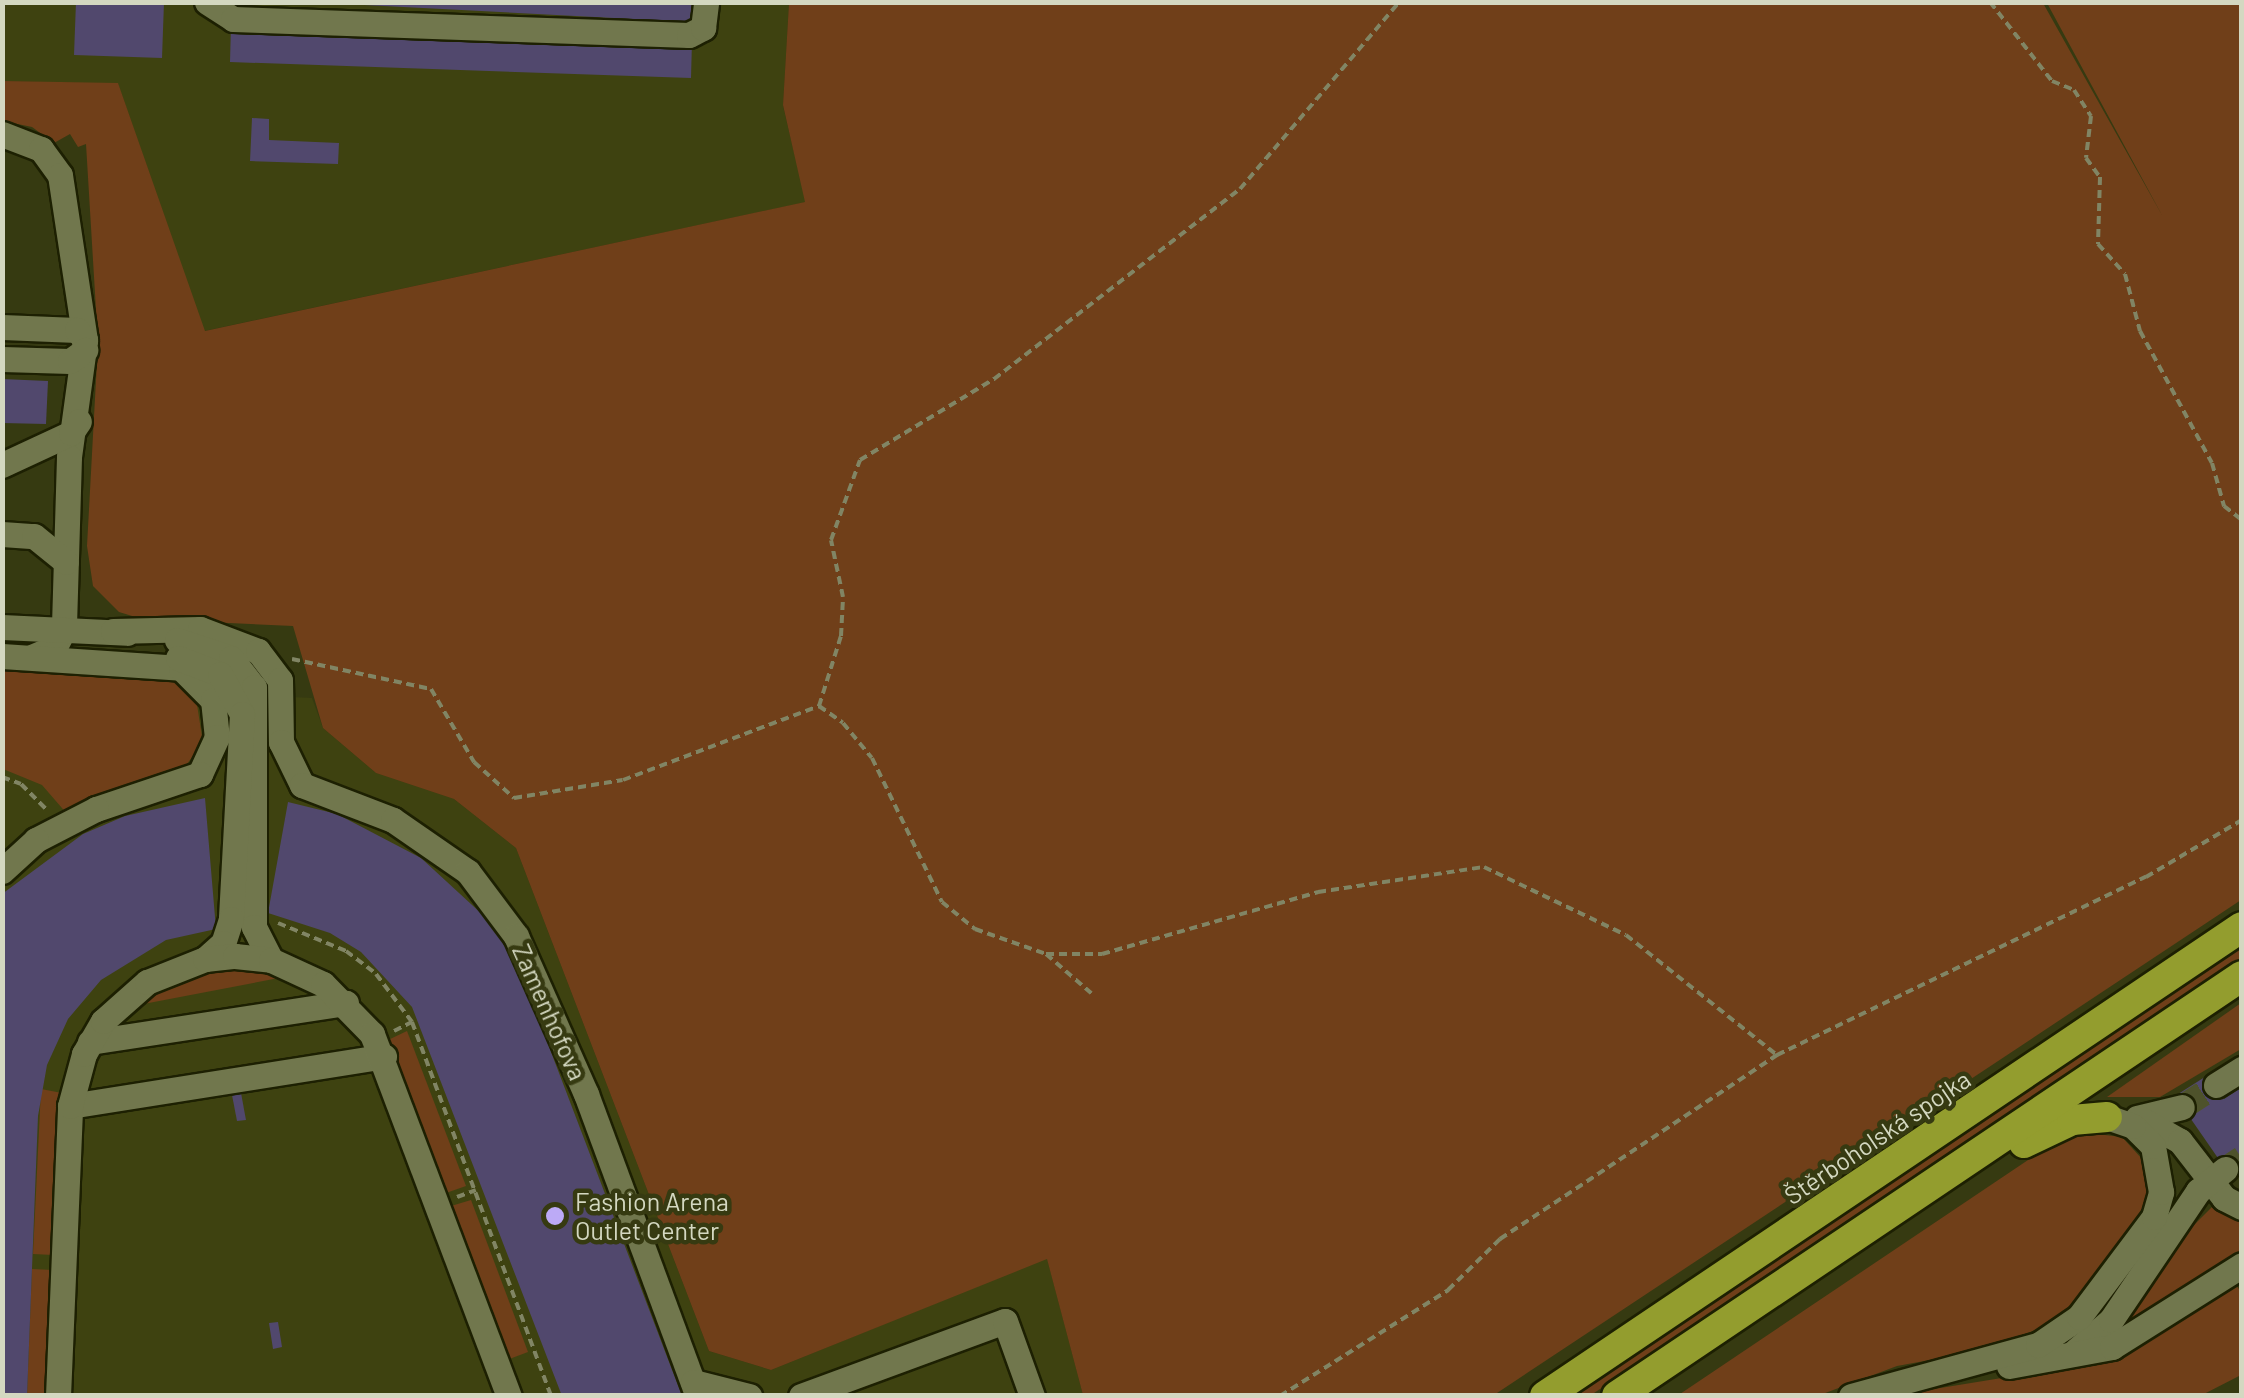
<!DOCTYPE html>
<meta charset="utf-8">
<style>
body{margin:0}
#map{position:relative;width:2244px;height:1398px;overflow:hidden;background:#363a11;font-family:Barlow,sans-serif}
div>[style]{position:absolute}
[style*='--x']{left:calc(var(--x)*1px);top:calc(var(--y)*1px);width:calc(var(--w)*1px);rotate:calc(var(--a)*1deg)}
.built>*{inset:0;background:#3e4210}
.green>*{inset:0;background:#703f19}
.building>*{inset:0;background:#51486d}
.minor-tunnel>*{height:25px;margin-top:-12.5px;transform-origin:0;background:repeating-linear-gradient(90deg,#4e522b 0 25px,transparent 0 37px)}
.path>*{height:4px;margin-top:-2px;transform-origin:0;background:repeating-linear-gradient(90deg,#818564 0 8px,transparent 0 13px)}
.roads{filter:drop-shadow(2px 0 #1d2002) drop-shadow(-2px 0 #1d2002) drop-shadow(0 2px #1d2002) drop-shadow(0 -2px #1d2002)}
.minor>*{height:25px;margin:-12.5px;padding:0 12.5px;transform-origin:12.5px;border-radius:12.5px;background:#71774d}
.highway>*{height:30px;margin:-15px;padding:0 15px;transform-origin:15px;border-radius:15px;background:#939d2e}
.dots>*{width:28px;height:28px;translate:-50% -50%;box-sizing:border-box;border:5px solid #363a11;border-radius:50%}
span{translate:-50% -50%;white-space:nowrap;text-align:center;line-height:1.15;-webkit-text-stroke:9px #363a11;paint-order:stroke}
.street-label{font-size:25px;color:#d4d8c1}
.poi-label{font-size:25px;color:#d4d8c1}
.left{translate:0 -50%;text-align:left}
.frame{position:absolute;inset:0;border:5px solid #d4d8c1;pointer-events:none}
</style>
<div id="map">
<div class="built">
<i style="clip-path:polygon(3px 3px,789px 3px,783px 106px,806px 202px,204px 331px,118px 84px,3px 81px)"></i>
<i style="clip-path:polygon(161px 691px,312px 698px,323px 728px,376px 773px,454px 799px,516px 848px,709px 1351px,771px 1370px,1047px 1258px,1083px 1395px,3px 1395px,2px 693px)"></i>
</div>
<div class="green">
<i style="clip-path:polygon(789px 3px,2043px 3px,2163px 217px,2047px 3px,2241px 3px,2241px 900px,1494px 1395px,1083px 1395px,1047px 1259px,771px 1370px,709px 1351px,516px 848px,454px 799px,376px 773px,323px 728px,293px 626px,142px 619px,119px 612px,93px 586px,87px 546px,98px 343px,86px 144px,78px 147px,70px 134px,54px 143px,32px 127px,3px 121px,3px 81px,118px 83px,205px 331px,805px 202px,783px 105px)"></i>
<i style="clip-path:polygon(2px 670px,169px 678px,196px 698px,203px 743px,183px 769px,68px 815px,42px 785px,3px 769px)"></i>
<i style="clip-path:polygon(2241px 945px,2241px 958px,1829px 1237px,1591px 1395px,1570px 1396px)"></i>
<i style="clip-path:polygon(228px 966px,284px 977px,133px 1006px,191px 974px)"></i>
<i style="clip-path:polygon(2241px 1003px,2241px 1049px,2160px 1097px,2107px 1097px)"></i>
<i style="clip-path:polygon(407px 1031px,466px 1186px,446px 1193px,388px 1040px)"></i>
<i style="clip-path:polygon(41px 1089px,62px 1093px,53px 1255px,33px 1254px)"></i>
<i style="clip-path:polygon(2071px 1131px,2122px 1137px,2143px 1160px,2149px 1189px,2146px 1207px,2059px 1321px,1979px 1351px,1897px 1366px,1820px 1395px,1677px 1396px)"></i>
<i style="clip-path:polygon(471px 1200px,528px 1352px,507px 1360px,451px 1206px)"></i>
<i style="clip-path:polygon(2212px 1207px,2241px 1222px,2241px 1252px,2136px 1322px,2129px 1320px,2176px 1243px)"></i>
<i style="clip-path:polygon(32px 1269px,53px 1270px,48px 1395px,27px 1396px)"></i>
<i style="clip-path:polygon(2234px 1282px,2241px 1292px,2241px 1375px,2202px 1395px,1891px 1396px,2093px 1363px)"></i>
</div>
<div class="building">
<i style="clip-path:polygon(76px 2px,164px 2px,162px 58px,74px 55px)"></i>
<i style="clip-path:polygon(306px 2px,692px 2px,691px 22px)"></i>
<i style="clip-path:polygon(231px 25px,692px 41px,691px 78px,230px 62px)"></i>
<i style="clip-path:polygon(252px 118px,269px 119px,269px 140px,339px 143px,338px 164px,250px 161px)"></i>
<i style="clip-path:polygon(2px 379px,48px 381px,46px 424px,2px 423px)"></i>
<i style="clip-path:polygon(205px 798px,216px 929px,166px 940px,101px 980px,68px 1019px,47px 1065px,38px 1116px,27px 1396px,2px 1396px,2px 894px,83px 834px,125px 816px)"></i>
<i style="clip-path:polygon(288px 802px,337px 814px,421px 858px,484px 916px,516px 960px,682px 1396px,562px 1396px,412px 1007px,361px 952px,330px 933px,268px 913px)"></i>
<i style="clip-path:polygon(2208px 1075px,2224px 1099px,2242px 1087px,2242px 1166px,2229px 1174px,2175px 1096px)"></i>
<i style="clip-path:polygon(241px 1093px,246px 1120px,237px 1121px,232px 1095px)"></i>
<i style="clip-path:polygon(278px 1322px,282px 1347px,273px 1349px,269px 1323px)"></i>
</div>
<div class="minor-tunnel">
<i style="--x:2182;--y:1107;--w:40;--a:-32.9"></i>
<i style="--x:2225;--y:1169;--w:20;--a:-33"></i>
</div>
<div class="path">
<i style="--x:1990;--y:2;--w:100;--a:51.9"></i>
<i style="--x:2052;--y:81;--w:24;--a:22"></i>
<i style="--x:2074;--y:90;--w:31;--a:57"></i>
<i style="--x:2091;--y:116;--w:42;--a:96.8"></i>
<i style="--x:2086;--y:158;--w:24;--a:54"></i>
<i style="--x:2100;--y:177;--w:67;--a:91.7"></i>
<i style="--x:2098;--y:244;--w:40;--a:48"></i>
<i style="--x:2125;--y:274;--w:59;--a:75.3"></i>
<i style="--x:2140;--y:331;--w:150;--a:61.4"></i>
<i style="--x:2212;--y:463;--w:45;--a:74.4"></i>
<i style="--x:2224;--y:506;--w:23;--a:38"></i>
<i style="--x:292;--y:659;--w:142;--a:12.2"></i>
<i style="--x:431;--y:689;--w:85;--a:59.5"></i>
<i style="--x:474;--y:762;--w:54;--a:42"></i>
<i style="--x:514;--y:798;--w:110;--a:-9.4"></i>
<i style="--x:623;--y:780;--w:210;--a:-20.7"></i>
<i style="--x:819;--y:706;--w:29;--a:35"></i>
<i style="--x:843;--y:723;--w:45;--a:50.4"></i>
<i style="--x:872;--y:758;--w:160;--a:64.1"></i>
<i style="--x:942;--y:902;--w:43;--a:39.3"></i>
<i style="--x:975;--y:929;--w:75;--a:19.4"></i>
<i style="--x:1046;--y:954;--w:60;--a:40.9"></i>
<i style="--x:819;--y:706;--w:73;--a:-72.6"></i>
<i style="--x:841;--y:636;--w:39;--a:-87"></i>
<i style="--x:843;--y:597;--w:58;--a:-101.9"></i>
<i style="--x:831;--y:540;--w:85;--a:-70.1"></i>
<i style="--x:860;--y:460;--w:157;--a:-31.2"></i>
<i style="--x:994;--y:379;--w:311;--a:-37.7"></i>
<i style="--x:1240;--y:189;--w:245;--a:-49.6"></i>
<i style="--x:2;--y:777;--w:20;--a:20"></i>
<i style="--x:21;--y:784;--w:35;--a:45"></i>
<i style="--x:278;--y:923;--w:74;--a:22.4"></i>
<i style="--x:346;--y:951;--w:38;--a:37"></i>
<i style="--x:376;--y:974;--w:60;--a:53.1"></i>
<i style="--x:412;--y:1022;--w:399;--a:69.6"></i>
<i style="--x:1046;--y:954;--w:56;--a:0"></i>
<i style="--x:1102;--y:954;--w:225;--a:-16"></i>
<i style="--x:1318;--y:892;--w:168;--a:-8.6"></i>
<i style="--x:1484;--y:867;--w:157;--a:25.6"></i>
<i style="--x:1626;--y:935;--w:193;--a:38.5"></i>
<i style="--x:394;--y:1031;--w:20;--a:-27"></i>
<i style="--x:457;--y:1197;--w:20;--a:-20"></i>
<i style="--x:1280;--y:1396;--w:199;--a:-32.2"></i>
<i style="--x:1448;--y:1290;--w:73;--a:-44.4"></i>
<i style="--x:1500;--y:1239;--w:333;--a:-33.6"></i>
<i style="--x:1777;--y:1055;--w:410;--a:-25.8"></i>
<i style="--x:2146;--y:877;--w:112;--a:-30.7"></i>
</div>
<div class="roads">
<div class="minor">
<i style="--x:207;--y:2;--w:31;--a:33"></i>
<i style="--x:233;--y:19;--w:456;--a:2"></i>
<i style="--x:689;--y:35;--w:16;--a:-27"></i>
<i style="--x:703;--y:28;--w:26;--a:-83"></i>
<i style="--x:2;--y:134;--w:42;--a:21"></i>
<i style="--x:41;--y:149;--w:32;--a:54"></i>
<i style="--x:60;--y:175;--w:167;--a:81.4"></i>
<i style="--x:85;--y:340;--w:118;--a:97.8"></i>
<i style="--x:69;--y:457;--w:172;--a:91.7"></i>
<i style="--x:64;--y:629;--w:20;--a:117"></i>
<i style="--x:55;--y:647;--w:25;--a:157"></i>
<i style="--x:2;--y:327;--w:75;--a:2.3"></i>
<i style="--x:77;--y:330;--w:13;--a:51"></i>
<i style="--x:2;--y:359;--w:68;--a:1.7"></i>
<i style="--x:70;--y:361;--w:19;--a:-36"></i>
<i style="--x:2;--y:465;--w:76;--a:-24.9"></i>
<i style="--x:71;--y:433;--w:14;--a:-56"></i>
<i style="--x:2;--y:534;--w:32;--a:4"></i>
<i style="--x:34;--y:536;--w:41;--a:39.1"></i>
<i style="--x:2;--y:627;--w:125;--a:2.7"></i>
<i style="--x:113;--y:631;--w:87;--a:-1.3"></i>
<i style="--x:200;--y:629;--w:62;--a:20.8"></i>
<i style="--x:258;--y:651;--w:36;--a:53"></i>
<i style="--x:280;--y:680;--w:62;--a:89.1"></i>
<i style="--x:281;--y:742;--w:48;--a:64"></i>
<i style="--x:302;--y:785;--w:97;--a:21"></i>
<i style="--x:393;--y:820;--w:91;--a:34.7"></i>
<i style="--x:468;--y:872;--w:80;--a:53.1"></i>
<i style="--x:516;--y:936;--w:173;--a:66.1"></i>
<i style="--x:586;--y:1094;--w:322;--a:69.7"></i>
<i style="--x:177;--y:640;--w:57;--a:18.4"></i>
<i style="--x:231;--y:658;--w:37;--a:52"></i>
<i style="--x:254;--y:687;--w:240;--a:90"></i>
<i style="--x:254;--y:927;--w:37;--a:63"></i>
<i style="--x:2;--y:656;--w:179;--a:3.8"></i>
<i style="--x:181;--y:668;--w:45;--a:45"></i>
<i style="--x:213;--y:700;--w:37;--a:84"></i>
<i style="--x:217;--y:737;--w:41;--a:114.7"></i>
<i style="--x:200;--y:774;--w:110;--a:161.4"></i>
<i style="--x:96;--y:809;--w:68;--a:152.7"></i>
<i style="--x:36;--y:840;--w:46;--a:137.6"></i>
<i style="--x:178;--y:658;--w:45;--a:20.9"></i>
<i style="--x:220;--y:674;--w:46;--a:61.2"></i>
<i style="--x:242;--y:714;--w:205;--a:93.1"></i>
<i style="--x:231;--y:919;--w:25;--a:108"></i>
<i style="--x:223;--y:943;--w:24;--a:138"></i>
<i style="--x:90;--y:1042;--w:259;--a:-8.7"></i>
<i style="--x:2216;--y:1085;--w:31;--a:-32"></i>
<i style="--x:70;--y:1106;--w:318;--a:-9"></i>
<i style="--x:2137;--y:1118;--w:46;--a:-13.7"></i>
<i style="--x:2139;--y:1118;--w:47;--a:29.3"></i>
<i style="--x:2180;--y:1141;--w:72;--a:52.3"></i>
<i style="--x:2224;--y:1198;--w:20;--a:27"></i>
<i style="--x:2073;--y:1353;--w:50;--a:-41"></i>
<i style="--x:2111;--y:1320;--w:156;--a:-56"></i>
<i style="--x:2198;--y:1191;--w:35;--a:-39"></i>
<i style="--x:2009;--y:1366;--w:105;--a:-10.5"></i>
<i style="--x:2112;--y:1347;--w:154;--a:-32.2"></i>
<i style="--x:693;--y:1382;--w:58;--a:14"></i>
<i style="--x:58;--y:1396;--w:290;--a:-87.6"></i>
<i style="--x:70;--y:1106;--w:54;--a:-74.9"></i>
<i style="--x:84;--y:1054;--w:38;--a:-60"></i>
<i style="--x:103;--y:1021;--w:59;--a:-41.6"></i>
<i style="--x:147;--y:982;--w:62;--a:-21.6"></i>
<i style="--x:205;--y:959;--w:30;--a:-6"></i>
<i style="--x:235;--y:956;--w:36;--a:6"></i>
<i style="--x:271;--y:960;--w:57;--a:24.8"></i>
<i style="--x:323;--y:984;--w:70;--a:45.6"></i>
<i style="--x:372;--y:1034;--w:387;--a:69.3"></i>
<i style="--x:801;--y:1396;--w:217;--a:-20.2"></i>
<i style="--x:1005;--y:1321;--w:80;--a:70.2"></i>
<i style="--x:1851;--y:1396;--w:194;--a:-15.3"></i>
<i style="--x:2038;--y:1345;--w:50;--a:-34.3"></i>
<i style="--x:2079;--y:1317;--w:125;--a:-53.1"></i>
<i style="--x:2154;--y:1217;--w:26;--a:-74"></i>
<i style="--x:2161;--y:1192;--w:47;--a:-99.9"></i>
<i style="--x:2153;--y:1146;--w:28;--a:-135"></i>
<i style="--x:2133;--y:1126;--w:28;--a:-161"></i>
</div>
<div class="highway">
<i style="--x:2024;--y:1143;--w:53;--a:-25.6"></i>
<i style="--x:2072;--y:1120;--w:35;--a:-5"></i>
<i style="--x:1545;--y:1396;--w:840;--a:-33.94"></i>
<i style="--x:1617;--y:1396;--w:753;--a:-33.9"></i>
</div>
</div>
<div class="dots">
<i style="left:555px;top:1216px;background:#bcaaf6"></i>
</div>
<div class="street-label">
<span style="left:550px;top:1012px;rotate:66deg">Zamenhofova</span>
<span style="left:1877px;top:1137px;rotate:-34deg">Štěrboholská spojka</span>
</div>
<div class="poi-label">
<span class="left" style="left:575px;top:1216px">Fashion Arena<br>Outlet Center</span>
</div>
<div class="frame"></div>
</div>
